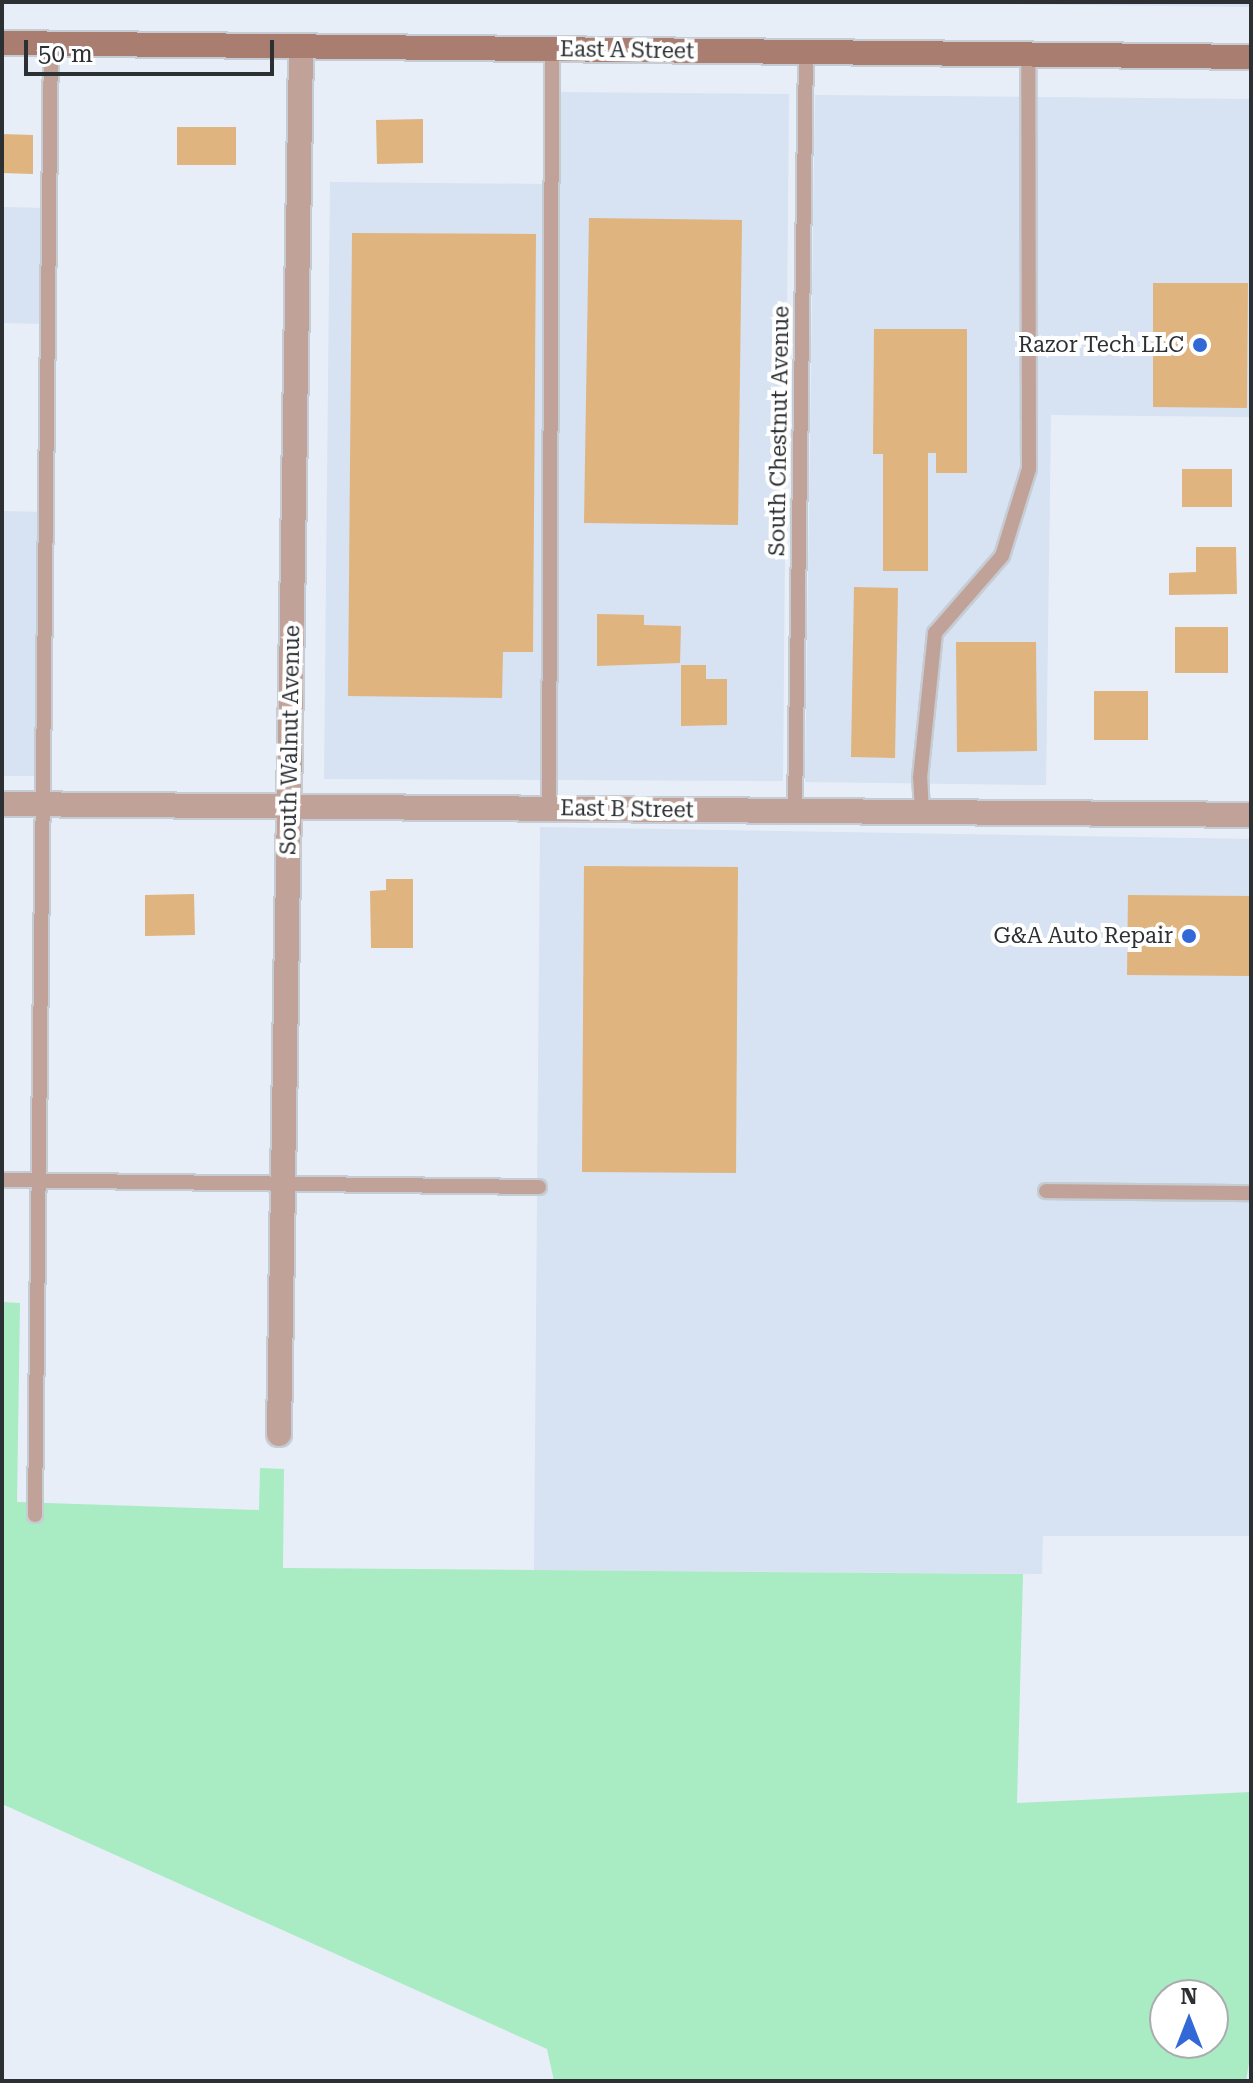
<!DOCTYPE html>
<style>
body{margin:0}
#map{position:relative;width:1253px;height:2083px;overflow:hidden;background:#e7eef7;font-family:"Roboto Serif",serif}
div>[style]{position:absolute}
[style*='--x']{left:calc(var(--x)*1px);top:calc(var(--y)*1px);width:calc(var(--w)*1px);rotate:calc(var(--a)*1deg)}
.built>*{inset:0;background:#d7e2f2}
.green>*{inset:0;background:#a9ebc3}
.building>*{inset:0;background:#e0b47e}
.roads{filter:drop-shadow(2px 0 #c6ccd4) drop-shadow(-2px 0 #c6ccd4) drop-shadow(0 2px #c6ccd4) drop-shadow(0 -2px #c6ccd4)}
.lane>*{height:14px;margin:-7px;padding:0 7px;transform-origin:7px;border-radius:7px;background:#c1a298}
.street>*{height:24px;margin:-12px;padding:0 12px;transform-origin:12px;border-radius:12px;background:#c1a298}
.secondary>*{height:24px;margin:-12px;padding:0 12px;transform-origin:12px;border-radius:12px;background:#a97d6f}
.dots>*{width:22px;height:22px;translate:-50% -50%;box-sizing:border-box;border:4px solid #fff;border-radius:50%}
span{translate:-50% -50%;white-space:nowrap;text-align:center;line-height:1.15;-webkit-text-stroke:8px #fff;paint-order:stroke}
.street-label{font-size:22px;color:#2d3033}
.poi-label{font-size:22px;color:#2d3033}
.right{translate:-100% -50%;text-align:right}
.frame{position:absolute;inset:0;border:4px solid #2d3033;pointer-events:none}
.north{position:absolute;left:1149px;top:1979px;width:80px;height:80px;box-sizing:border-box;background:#fff;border:2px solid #abacad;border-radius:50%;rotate:0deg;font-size:22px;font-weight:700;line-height:32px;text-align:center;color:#2d3033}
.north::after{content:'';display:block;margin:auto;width:28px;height:36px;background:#3368d7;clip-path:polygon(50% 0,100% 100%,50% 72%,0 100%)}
.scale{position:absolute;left:24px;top:40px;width:250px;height:36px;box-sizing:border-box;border:4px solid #2d3033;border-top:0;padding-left:10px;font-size:24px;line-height:28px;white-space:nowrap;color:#2d3033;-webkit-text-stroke:6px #fff;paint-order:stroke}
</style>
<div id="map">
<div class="built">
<i style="clip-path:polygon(812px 2px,1251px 2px,1251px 7px)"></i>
<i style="clip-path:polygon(552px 92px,789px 94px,783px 781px,324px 779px,330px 182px,550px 184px)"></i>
<i style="clip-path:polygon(815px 95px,1251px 99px,1251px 417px,1051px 415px,1046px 785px,805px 782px)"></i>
<i style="clip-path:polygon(2px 207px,46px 208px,45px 324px,2px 323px)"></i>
<i style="clip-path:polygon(2px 511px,44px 512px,41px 776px,2px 776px)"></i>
<i style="clip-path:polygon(540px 827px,1251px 839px,1251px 1536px,1043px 1536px,1042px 1574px,534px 1570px)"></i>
</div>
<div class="green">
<i style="clip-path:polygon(evenodd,2px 1302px,20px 1303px,17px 1502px,259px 1510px,260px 1468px,284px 1469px,283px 1568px,1023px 1574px,1017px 1803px,1251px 1792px,1251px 2051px,1246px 2081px,554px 2081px,547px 2049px,2px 1804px,2px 1302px,1165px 1995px,1213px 1995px,1213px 2043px,1165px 2043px,1165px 1995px)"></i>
</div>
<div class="building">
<i style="clip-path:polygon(423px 119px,423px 163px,377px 164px,376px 120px)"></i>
<i style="clip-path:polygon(177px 127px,236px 127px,236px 165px,177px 165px)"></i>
<i style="clip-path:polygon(2px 134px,33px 135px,33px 174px,2px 173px)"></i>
<i style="clip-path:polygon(589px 218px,742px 220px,738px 525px,584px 523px)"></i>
<i style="clip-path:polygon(352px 233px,536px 234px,533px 652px,503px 652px,502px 698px,348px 696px)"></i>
<i style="clip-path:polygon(1153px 283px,1248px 283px,1247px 408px,1153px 407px)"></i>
<i style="clip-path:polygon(874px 329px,967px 329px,967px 473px,936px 473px,936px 453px,928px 453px,928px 571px,883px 571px,883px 454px,873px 454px)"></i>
<i style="clip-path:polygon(1182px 469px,1232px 469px,1232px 507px,1182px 507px)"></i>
<i style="clip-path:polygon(1196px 547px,1236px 547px,1237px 594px,1169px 595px,1169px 573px,1196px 572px)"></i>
<i style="clip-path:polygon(854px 587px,898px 588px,895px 758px,851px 757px)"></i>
<i style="clip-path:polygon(597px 614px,644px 615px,644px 625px,681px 626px,680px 663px,597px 666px)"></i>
<i style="clip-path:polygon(1175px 627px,1228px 627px,1228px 673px,1175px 673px)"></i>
<i style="clip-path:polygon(956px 642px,1036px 642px,1037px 751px,957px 752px)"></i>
<i style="clip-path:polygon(681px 665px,706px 665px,706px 679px,727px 679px,727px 725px,681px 726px)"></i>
<i style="clip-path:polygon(1094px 691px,1148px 691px,1148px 740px,1094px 740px)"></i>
<i style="clip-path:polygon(584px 866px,738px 867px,736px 1173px,582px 1172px)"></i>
<i style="clip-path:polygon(386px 879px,413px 879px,413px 948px,371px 948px,370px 891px,386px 890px)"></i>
<i style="clip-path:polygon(194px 894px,195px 935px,145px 936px,145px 895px)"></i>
<i style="clip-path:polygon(1128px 895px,1251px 896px,1251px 976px,1127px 975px)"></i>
</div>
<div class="roads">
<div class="lane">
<i style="--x:549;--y:809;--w:760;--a:-89.77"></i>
<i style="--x:795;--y:811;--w:759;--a:-89.17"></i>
<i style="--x:922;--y:812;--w:34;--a:-93"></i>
<i style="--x:920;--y:778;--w:146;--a:-84.1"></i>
<i style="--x:935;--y:633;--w:102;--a:-49"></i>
<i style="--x:1002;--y:556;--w:91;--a:-72.8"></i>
<i style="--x:1029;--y:469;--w:414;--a:-90.1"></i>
<i style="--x:2;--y:1180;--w:537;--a:0.75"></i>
<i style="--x:1046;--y:1191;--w:205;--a:0.6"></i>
<i style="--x:35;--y:1515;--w:1471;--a:-89.38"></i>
</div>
<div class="street">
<i style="--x:2;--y:804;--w:1249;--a:0.5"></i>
<i style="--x:279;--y:1434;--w:1388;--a:-89.09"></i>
</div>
<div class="secondary">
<i style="--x:2;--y:43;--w:1249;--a:0.64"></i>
</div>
</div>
<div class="dots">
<i style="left:1200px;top:345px;background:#3368d7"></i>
<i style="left:1189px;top:936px;background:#3368d7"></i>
</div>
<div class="street-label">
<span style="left:627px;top:50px;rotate:1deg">East A Street</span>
<span style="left:779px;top:431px;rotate:-89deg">South Chestnut Avenue</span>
<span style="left:290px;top:740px;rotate:-89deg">South Walnut Avenue</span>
<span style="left:627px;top:809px;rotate:1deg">East B Street</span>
</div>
<div class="poi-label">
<span class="right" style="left:1184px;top:345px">Razor Tech LLC</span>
<span class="right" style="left:1173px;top:936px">G&amp;A Auto Repair</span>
</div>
<div class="frame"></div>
<div class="north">N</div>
<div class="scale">50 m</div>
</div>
